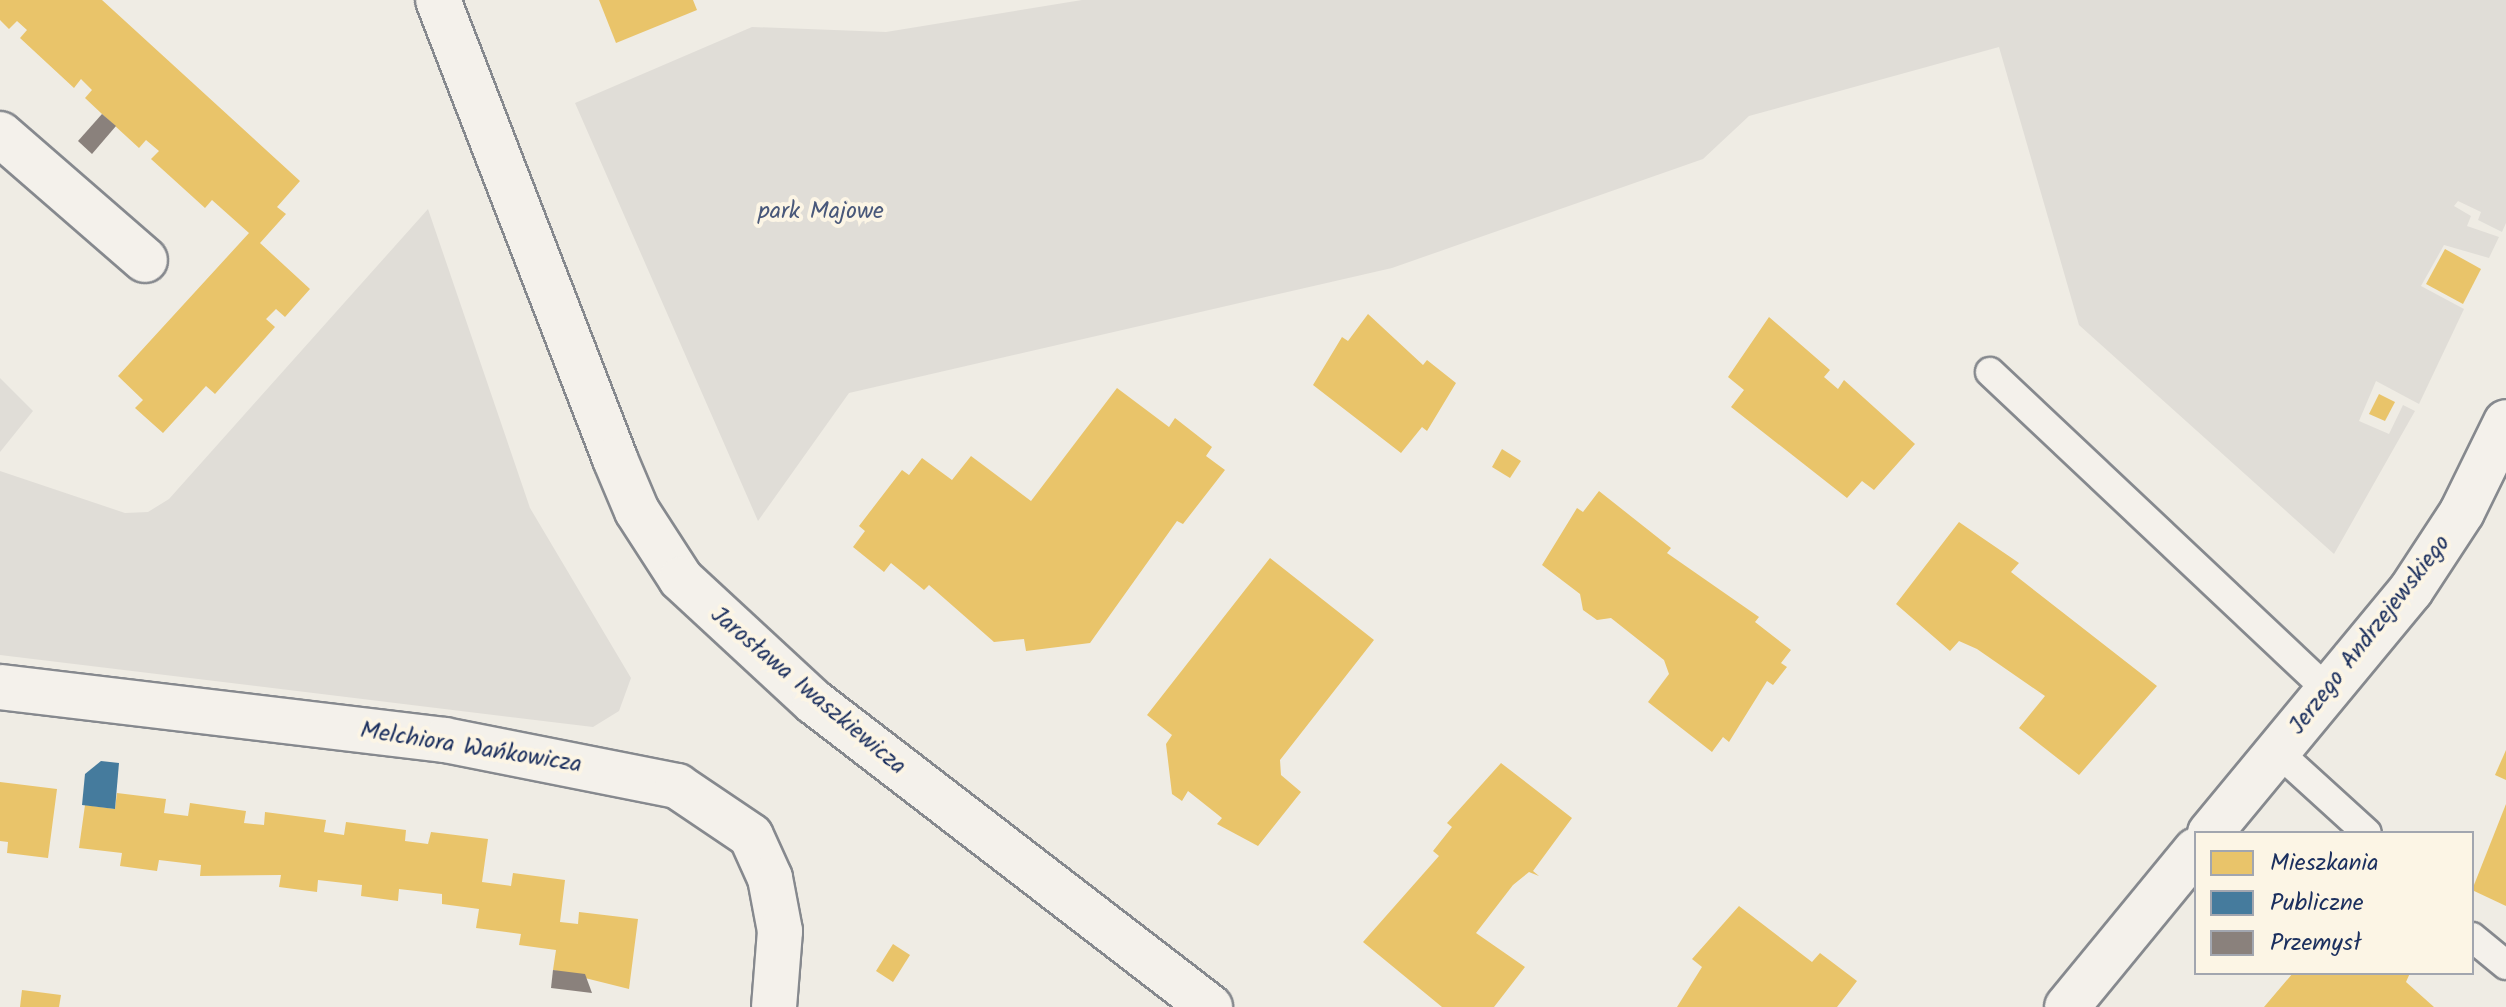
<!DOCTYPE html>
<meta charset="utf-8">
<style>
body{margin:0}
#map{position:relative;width:2506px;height:1007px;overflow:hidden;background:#efece4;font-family:Kalam,sans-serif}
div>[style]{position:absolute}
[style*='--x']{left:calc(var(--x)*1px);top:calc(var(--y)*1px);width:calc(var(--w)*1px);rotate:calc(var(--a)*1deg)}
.green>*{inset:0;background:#e0ddd7}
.homes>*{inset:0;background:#e9c46a}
.public>*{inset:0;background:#457b9d}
.industry>*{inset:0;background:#8a817c}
.roads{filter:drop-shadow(2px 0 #86898e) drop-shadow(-2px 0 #86898e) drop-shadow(0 2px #86898e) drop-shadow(0 -2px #86898e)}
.service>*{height:28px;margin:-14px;padding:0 14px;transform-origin:14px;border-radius:14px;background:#f4f1eb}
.minor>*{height:44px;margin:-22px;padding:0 22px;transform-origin:22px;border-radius:22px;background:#f4f1eb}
span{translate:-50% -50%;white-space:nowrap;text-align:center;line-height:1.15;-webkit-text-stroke:8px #fcf5e5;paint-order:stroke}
.park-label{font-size:24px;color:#49587a}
.street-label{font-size:24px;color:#1b2f5e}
.legend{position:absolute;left:2194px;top:831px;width:280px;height:144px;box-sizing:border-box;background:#fcf5e5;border:2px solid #a2a6af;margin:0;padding:10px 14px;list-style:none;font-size:24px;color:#1b2f5e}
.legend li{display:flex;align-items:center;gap:16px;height:40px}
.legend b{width:40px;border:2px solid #a2a6af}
</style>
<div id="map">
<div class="green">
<i style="clip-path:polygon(1082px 0,2506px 0,2506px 223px,2502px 232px,2478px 220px,2481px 212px,2458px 201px,2454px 206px,2471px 216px,2467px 226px,2499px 237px,2489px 258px,2444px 245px,2421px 286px,2464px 309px,2419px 404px,2376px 381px,2359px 421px,2389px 434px,2403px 405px,2415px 411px,2334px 554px,2079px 325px,1999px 47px,1749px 116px,1703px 159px,1392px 268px,849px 393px,758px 521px,575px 103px,752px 27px,886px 32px)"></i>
<i style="clip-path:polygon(428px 209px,530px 508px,631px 678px,619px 711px,593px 727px,0 655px,0 471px,125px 513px,148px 512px,169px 499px)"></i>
<i style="clip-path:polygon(0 378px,33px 411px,0 452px)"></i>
</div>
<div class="homes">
<i style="clip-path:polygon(0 0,102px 0,300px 181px,277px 207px,286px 214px,260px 243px,310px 289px,285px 317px,276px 309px,266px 319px,275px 327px,215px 394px,206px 386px,163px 433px,135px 408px,143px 400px,118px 376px,249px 233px,212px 200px,205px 208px,151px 159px,159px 151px,146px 140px,139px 148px,102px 114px,85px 98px,92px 90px,81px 79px,74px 88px,20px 38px,27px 30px,17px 21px,9px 29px,0 20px)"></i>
<i style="clip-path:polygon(599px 0,693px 0,697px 10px,616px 43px)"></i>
<i style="clip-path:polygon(2445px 249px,2481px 269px,2463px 304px,2426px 284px)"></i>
<i style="clip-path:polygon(1368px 314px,1423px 365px,1427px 360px,1456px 383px,1427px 431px,1422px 427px,1401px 453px,1313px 385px,1342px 337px,1348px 341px)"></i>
<i style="clip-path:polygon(1769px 317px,1830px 370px,1824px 377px,1838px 389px,1844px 380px,1915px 444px,1874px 490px,1862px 481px,1847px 498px,1731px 407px,1744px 390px,1728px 377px)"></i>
<i style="clip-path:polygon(1117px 388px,1169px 427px,1175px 418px,1212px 447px,1206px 456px,1225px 470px,1183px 524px,1177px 521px,1090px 643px,1026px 651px,1024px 639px,994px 642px,929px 585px,924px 590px,891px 563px,884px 572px,853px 547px,865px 531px,859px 526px,902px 470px,909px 475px,922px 458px,952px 480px,971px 456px,1031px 501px)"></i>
<i style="clip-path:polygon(2379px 394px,2395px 402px,2385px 421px,2369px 414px)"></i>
<i style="clip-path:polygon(1502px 449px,1521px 461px,1510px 478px,1492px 467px)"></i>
<i style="clip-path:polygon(1599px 491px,1671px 548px,1667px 553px,1759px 617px,1755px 622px,1791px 650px,1781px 663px,1787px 667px,1773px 685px,1767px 681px,1729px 742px,1723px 737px,1712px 752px,1648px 702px,1669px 674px,1664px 660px,1611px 618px,1597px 620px,1583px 610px,1580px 594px,1542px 565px,1577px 508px,1583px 512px)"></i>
<i style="clip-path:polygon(1959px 522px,2019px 563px,2011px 572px,2157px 686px,2079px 775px,2019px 728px,2045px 696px,1977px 649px,1959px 641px,1950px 651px,1896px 604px)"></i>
<i style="clip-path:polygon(1270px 558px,1374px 640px,1280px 760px,1281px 775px,1301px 792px,1258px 846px,1217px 824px,1222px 818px,1188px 791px,1182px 801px,1172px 794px,1166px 744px,1172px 735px,1147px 715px)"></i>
<i style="clip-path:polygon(2506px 750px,2506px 780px,2495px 775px)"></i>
<i style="clip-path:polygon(1501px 763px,1572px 818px,1533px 871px,1539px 876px,1529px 872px,1513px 885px,1476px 933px,1525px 967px,1494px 1007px,1442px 1007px,1363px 942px,1439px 856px,1433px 851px,1452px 827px,1447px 823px)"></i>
<i style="clip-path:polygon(0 782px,57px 789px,48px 858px,7px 853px,8px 842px,0 841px)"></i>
<i style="clip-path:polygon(117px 793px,166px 799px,164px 813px,188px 816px,190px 803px,246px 811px,244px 823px,264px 825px,265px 812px,326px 820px,324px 832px,344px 835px,346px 822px,406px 830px,405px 841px,428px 844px,431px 832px,488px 839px,482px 882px,511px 886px,513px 873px,565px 880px,560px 922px,578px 924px,579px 912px,638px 919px,629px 989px,553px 970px,556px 950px,519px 945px,521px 934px,476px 928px,479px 909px,442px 904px,442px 894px,399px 889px,398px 901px,361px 896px,362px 885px,318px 880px,317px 892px,279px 887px,281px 875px,200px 876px,201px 865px,159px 860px,157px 871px,120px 866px,122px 853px,79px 848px,85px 805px,115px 809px)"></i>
<i style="clip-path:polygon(2506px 804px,2506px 906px,2472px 890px)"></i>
<i style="clip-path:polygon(1739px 906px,1812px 962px,1820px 953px,1857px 981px,1837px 1007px,1677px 1007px,1702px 967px,1692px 959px)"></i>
<i style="clip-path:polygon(893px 944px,910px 955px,893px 982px,876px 971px)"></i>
<i style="clip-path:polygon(2293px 973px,2410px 973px,2406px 982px,2434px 1007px,2264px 1007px)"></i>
<i style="clip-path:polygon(22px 990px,61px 995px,59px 1007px,20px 1007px)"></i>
</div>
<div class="public">
<i style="clip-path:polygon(101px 761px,119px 763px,115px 809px,82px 805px,85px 774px)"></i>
</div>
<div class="industry">
<i style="clip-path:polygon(102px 114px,116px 126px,92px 154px,78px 141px)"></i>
<i style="clip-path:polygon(553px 970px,585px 974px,592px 993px,551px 988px)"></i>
</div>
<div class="roads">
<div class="service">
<i style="--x:1990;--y:372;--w:465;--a:43.3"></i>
<i style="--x:2278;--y:752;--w:120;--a:42.3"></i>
<i style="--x:2472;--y:937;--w:44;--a:39.5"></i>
</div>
<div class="minor">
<i style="--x:438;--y:0;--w:492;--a:68.9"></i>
<i style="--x:615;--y:459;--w:56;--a:67.1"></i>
<i style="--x:637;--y:511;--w:81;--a:57.1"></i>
<i style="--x:681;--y:579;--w:181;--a:42.8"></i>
<i style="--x:814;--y:702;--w:500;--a:37.6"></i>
<i style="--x:0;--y:134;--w:192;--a:41"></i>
<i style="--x:0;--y:687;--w:448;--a:6.8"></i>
<i style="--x:445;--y:740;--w:237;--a:11.2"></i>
<i style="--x:677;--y:786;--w:89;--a:34"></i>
<i style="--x:751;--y:836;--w:46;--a:65.7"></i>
<i style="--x:770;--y:878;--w:54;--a:79.3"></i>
<i style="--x:780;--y:931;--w:76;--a:94.5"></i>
<i style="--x:2210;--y:833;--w:315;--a:-50.4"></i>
<i style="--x:2411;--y:590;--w:93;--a:-56.8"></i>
<i style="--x:2462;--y:512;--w:100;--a:-63.9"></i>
<i style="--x:2067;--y:1007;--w:203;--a:-50.6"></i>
</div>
</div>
<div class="park-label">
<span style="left:821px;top:212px">park Majowe</span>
</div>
<div class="street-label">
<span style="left:2370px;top:635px;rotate:-52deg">Jerzego Andrzejewskiego</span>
<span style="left:808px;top:691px;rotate:40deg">Jarosława Iwaszkiewicza</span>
<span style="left:471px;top:748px;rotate:9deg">Melchiora Wańkowicza</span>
</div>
<ul class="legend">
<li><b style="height:22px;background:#e9c46a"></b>Mieszkania</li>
<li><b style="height:22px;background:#457b9d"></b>Publiczne</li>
<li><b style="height:22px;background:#8a817c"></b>Przemysł</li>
</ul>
</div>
